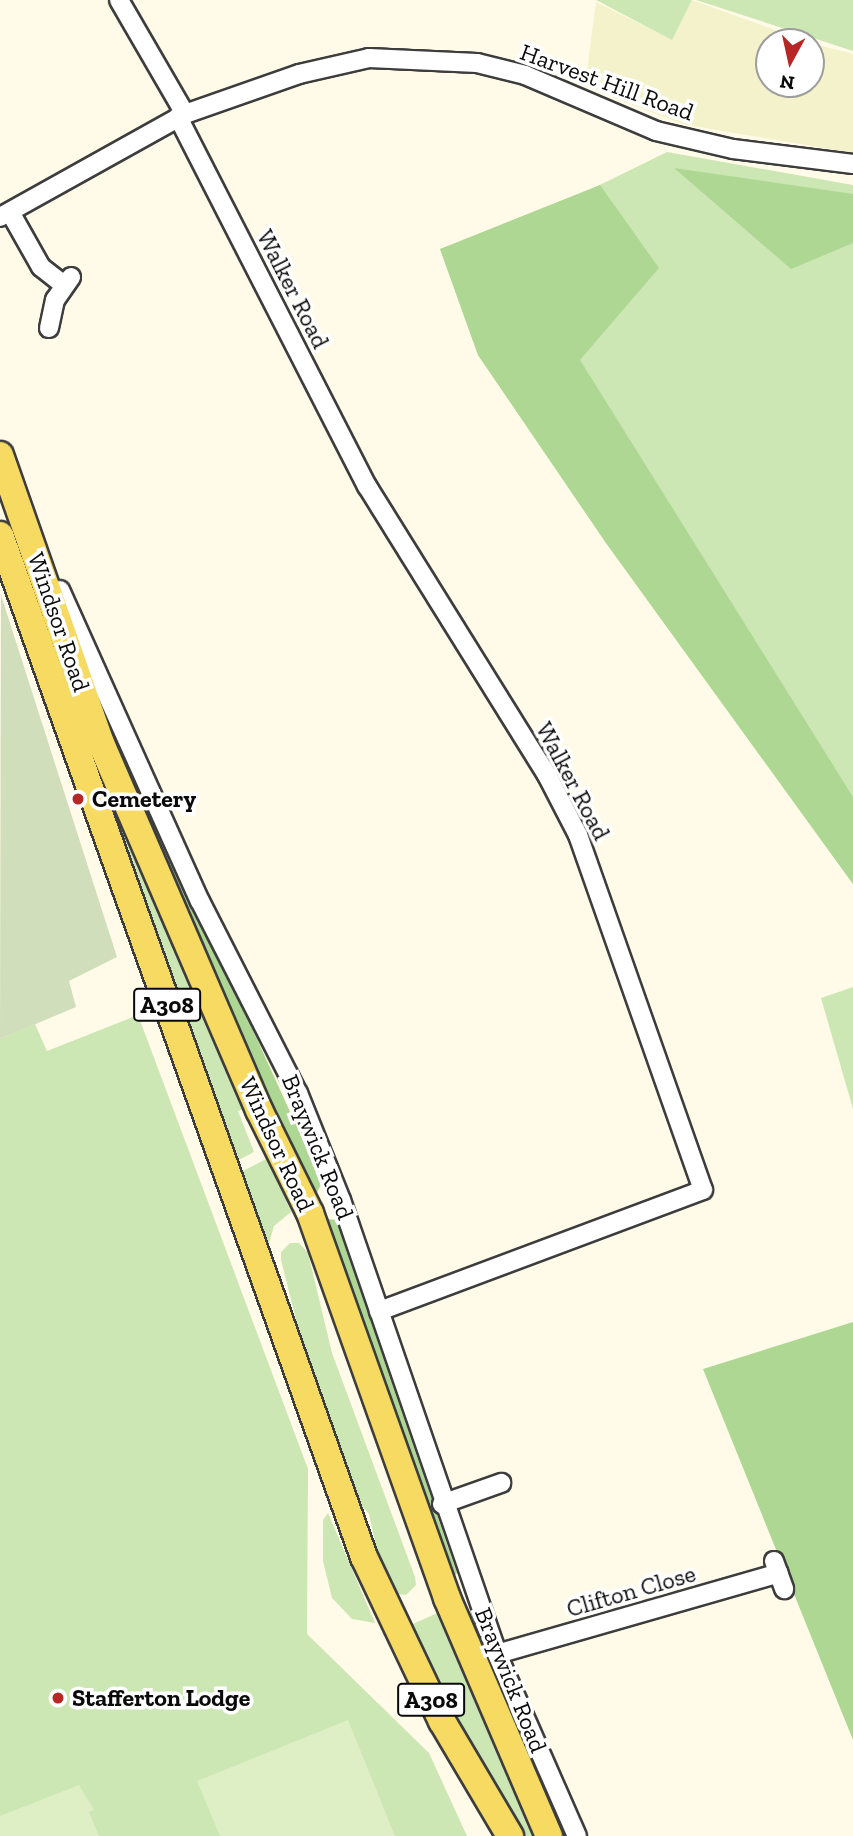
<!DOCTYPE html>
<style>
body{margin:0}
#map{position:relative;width:853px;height:1836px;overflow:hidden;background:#fffbe8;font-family:"Zilla Slab",serif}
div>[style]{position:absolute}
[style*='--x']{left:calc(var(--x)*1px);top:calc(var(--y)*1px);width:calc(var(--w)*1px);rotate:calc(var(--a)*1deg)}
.farmland>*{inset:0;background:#f3f2ca}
.green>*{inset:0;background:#cce7b4}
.forest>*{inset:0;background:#aed794}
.cemetery>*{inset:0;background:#d1debc}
.pitch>*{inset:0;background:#deeec5}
.roads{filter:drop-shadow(2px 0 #3d3d3d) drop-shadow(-2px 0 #3d3d3d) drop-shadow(0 2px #3d3d3d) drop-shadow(0 -2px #3d3d3d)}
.minor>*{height:18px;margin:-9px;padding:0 9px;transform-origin:9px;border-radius:9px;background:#fff}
.primary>*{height:26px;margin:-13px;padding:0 13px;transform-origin:13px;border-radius:13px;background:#f6da61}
.dots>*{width:19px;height:19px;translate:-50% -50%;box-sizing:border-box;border:4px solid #fff;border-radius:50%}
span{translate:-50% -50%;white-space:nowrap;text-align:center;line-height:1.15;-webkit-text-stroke:7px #fff;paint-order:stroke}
.shield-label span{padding:2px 5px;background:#fff;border:2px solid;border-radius:5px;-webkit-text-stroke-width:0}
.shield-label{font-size:23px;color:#0a0a0a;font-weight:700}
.street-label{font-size:24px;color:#0a0a0a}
.poi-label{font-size:24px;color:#0a0a0a;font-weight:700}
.left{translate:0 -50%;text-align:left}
.north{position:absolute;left:755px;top:28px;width:70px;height:70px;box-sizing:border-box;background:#fff;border:2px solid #9d9d9d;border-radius:50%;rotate:188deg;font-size:19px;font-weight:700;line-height:28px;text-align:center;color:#0a0a0a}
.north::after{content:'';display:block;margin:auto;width:24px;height:32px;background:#b62726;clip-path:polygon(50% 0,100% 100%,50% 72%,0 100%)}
</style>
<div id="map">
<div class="farmland">
<i style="clip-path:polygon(692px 0,808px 42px,769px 42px,769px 84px,811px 84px,811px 43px,853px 54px,853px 153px,682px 124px,585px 86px,596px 2px,671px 39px)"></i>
</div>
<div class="green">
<i style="clip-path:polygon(596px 0,692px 0,672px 40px)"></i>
<i style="clip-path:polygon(696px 0,853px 0,853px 51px)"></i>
<i style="clip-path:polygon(667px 152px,853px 185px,853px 884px,606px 543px,478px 355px,440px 249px,563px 203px)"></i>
<i style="clip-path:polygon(49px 632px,129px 848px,248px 1107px,238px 1111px,254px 1152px,231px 1164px)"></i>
<i style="clip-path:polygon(853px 987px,853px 1109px,821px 998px)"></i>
<i style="clip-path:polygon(138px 1015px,308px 1469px,307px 1634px,429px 1753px,467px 1836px,0 1836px,0 1039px,35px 1024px,47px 1051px)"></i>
<i style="clip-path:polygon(268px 1158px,291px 1212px,274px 1226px,265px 1257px,235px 1175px)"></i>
<i style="clip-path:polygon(290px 1243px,299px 1243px,308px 1253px,332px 1353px,415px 1577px,416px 1585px,406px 1595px,391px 1593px,381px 1569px,369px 1514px,335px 1474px,281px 1260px,281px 1252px)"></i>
<i style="clip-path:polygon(328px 1513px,375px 1623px,352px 1619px,332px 1598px,323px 1561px,323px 1520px)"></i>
<i style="clip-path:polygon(442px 1611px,538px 1836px,518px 1836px,406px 1627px)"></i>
</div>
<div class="forest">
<i style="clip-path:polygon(674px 168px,853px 194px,853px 243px,791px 269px)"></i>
<i style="clip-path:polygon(600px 185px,659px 268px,580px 360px,853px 797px,853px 884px,606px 543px,478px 355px,440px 249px)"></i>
<i style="clip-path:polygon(70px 628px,322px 1182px,316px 1195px,302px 1194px,66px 630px)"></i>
<i style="clip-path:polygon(322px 1218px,336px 1220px,457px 1573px,450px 1581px)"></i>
<i style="clip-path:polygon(853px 1322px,853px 1740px,703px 1369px)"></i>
<i style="clip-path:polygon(457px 1604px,472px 1613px,568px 1836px,561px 1836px)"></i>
</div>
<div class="cemetery">
<i style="clip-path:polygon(1px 595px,117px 957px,69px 981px,76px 1007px,0 1039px)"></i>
</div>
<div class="pitch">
<i style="clip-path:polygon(348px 1720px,395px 1836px,220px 1836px,197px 1781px)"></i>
<i style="clip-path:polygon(79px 1785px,94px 1810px,89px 1812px,99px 1836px,0 1836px,0 1816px)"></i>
</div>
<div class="roads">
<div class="minor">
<i style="--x:119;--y:0;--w:132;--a:59.9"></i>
<i style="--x:178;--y:117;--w:415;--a:62.9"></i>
<i style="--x:367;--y:486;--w:340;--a:58.1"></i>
<i style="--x:547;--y:775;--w:68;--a:62.7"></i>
<i style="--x:578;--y:835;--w:376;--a:70.6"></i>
<i style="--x:703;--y:1190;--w:346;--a:159.5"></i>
<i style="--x:10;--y:212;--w:63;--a:60.6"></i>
<i style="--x:41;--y:267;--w:29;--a:38"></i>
<i style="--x:0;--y:217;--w:212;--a:-29.1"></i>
<i style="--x:185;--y:114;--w:121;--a:-19.3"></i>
<i style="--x:299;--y:74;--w:72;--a:-12.9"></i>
<i style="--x:369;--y:58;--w:108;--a:2.7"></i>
<i style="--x:477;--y:63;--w:49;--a:14"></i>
<i style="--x:525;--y:75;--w:142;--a:23.1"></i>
<i style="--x:656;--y:131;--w:79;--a:13.2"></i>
<i style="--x:733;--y:149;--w:121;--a:7.1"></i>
<i style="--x:49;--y:328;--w:29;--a:-78"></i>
<i style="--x:55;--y:300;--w:28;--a:-55"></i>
<i style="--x:60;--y:590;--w:341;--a:65.8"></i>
<i style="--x:200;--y:901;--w:216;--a:63"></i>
<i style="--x:298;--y:1093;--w:115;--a:68.1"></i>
<i style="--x:341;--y:1200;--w:480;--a:71"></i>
<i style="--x:497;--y:1654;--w:199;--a:66.3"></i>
<i style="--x:442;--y:1504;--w:63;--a:-19.6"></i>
<i style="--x:774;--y:1561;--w:30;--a:70"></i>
<i style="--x:497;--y:1654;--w:293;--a:-16"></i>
</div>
<div class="primary">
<i style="--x:0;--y:455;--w:305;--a:70.7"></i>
<i style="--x:101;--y:743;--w:400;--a:66.7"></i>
<i style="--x:259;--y:1110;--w:115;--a:63.7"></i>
<i style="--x:310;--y:1213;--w:409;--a:70.4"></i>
<i style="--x:447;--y:1598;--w:259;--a:66.8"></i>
<i style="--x:0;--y:535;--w:1085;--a:70.4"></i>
<i style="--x:364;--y:1557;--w:182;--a:64.6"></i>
<i style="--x:442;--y:1721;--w:134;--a:59.4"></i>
</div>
</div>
<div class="dots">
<i style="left:78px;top:799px;background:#b62726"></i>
<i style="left:58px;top:1698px;background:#b62726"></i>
</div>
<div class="shield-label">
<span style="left:167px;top:1005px">A308</span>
<span style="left:431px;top:1700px">A308</span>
</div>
<div class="street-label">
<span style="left:607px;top:82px;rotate:20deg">Harvest Hill Road</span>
<span style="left:293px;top:289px;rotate:63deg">Walker Road</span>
<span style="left:59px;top:622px;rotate:71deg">Windsor Road</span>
<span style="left:573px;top:781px;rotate:62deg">Walker Road</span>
<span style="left:277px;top:1144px;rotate:65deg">Windsor Road</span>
<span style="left:318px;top:1147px;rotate:68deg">Braywick Road</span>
<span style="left:631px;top:1591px;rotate:-16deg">Clifton Close</span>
<span style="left:511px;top:1680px;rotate:68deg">Braywick Road</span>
</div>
<div class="poi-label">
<span class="left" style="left:92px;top:799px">Cemetery</span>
<span class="left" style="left:72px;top:1698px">Stafferton Lodge</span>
</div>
<div class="north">N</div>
</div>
